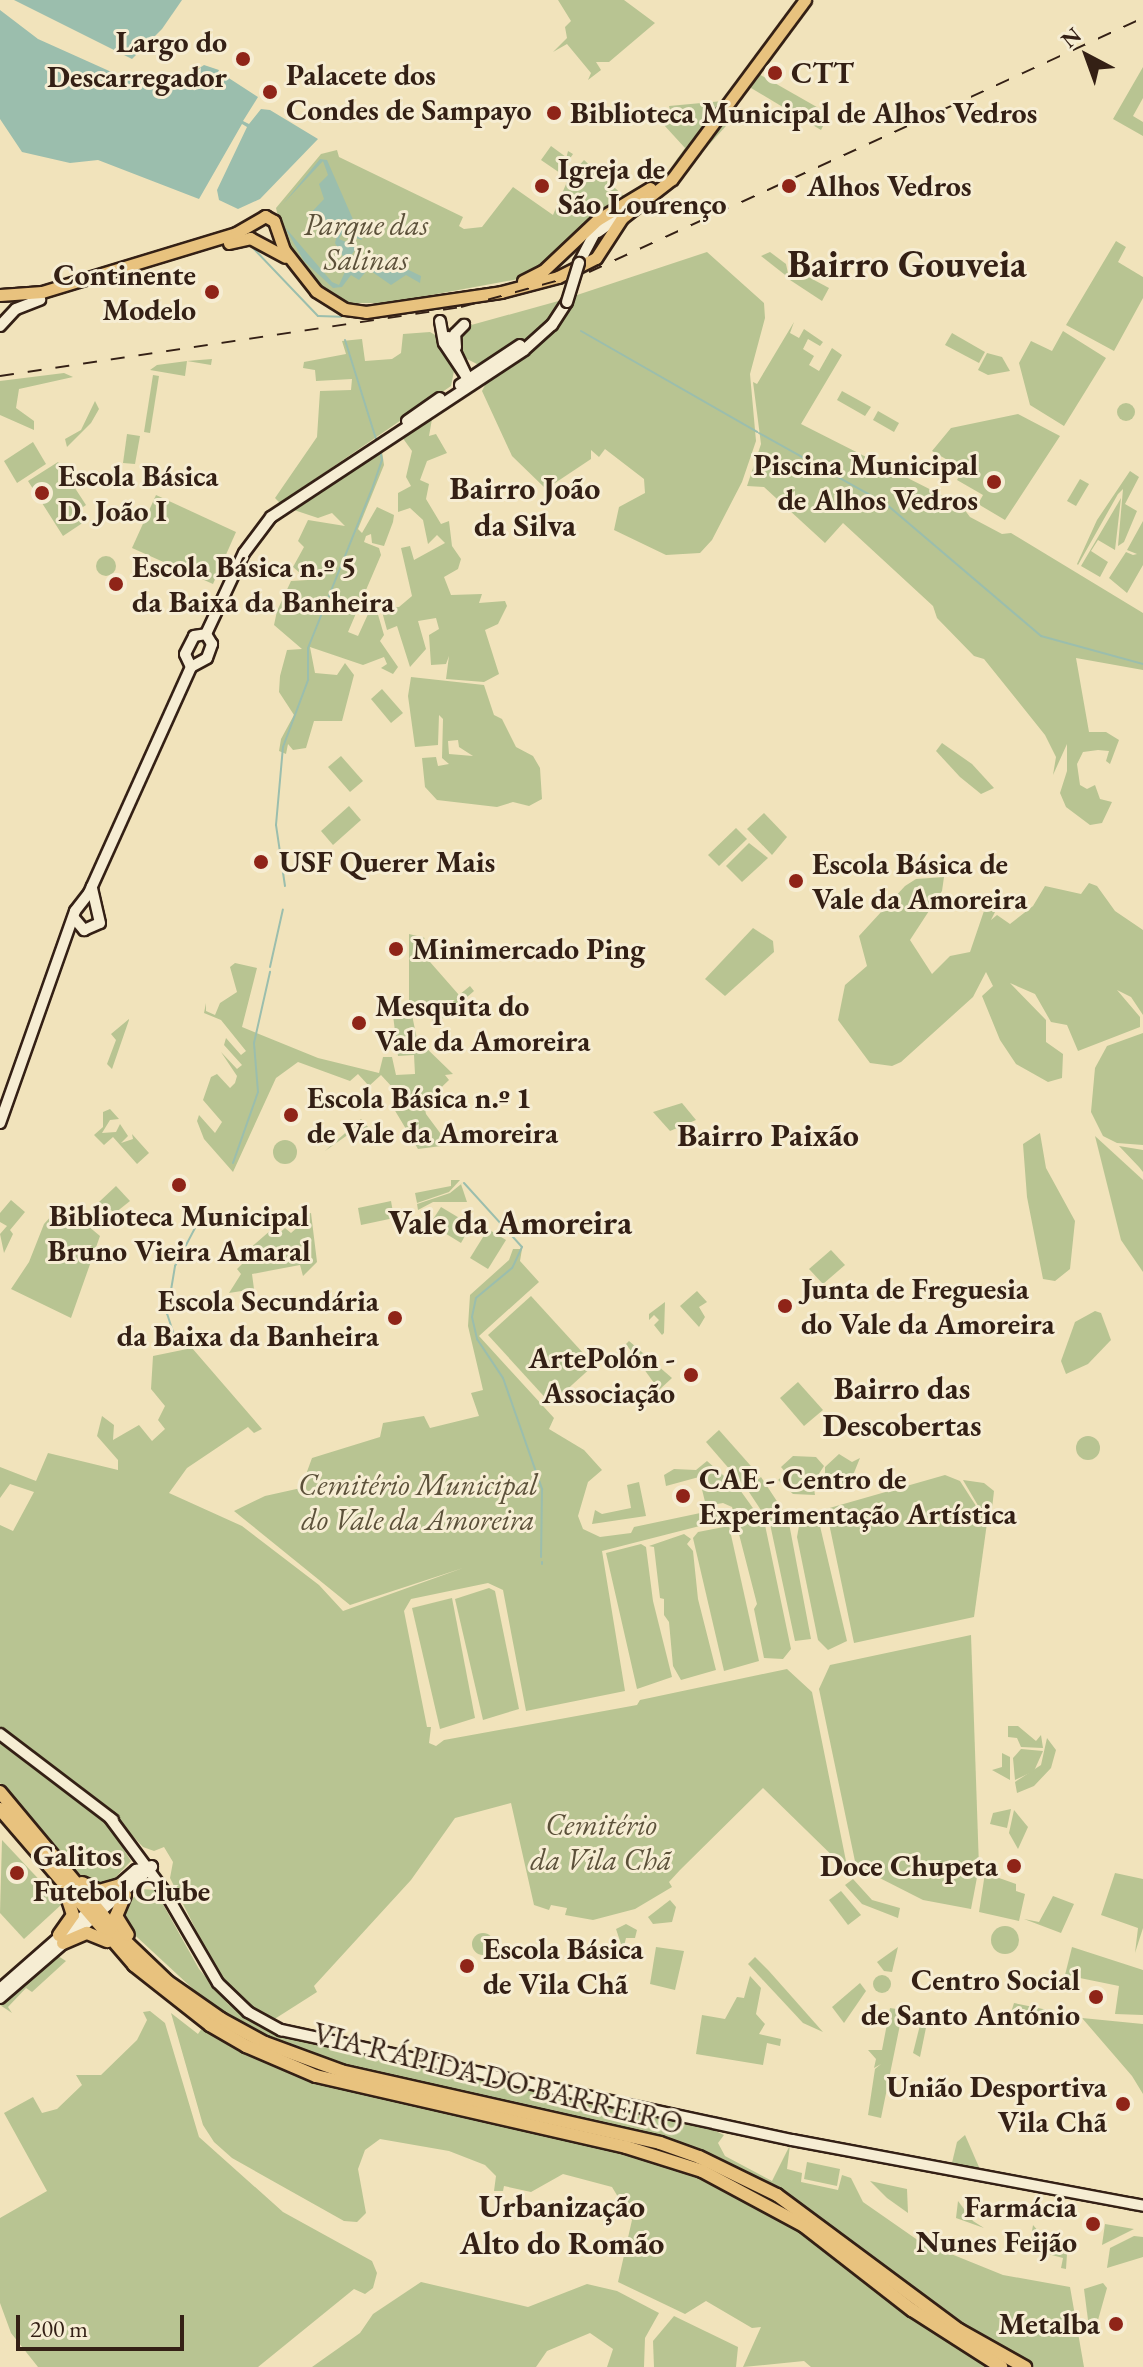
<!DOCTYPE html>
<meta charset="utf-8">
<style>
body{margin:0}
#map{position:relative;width:1143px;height:2367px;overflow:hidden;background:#f1e3bb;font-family:"EB Garamond",serif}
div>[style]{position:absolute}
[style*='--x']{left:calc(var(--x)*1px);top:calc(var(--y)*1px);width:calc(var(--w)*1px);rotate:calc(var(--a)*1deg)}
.green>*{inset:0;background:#b8c492}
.round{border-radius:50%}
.water>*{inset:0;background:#9bbead}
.stream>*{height:2px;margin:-1px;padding:0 1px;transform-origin:1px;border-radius:1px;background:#9bbead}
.roads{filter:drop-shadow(2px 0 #342015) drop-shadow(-2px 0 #342015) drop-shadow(0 2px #342015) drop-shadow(0 -2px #342015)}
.secondary>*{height:10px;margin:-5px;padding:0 5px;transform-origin:5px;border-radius:5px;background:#f6edd3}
.primary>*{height:11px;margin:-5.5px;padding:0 5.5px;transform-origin:5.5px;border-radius:5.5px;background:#e8c27e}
.highway>*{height:12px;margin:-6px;padding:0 6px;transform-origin:6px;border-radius:6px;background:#e8c27e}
.rail>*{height:2px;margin-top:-1px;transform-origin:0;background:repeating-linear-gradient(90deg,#342015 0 14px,transparent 0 28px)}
.bridges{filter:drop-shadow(2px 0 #342015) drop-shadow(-2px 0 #342015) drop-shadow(0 2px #342015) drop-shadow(0 -2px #342015)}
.secondary-bridge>*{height:10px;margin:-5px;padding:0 5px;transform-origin:5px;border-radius:5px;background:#f6edd3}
.dots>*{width:22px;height:22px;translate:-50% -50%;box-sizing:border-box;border:4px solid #f6edd3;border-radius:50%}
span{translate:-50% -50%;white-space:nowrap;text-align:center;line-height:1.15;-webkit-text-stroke:6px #f6edd3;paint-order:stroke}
.poi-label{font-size:30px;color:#342015;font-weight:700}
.right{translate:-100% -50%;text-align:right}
.left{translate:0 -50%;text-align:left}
.park-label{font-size:30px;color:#5c513a;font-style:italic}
.street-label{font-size:30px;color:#342015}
.neighbourhood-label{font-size:32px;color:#342015;font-weight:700}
.quarter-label{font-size:34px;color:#342015;font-weight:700}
.district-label{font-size:38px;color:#342015;font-weight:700}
.north{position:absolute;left:1047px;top:16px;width:80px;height:80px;-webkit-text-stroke:6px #f6edd3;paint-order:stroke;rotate:319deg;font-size:22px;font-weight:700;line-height:32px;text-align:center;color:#342015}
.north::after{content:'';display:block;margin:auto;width:28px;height:36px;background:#342015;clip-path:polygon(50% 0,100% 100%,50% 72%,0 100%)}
.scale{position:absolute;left:16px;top:2315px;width:168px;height:36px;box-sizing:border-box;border:4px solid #342015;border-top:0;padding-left:10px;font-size:24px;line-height:28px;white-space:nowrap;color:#342015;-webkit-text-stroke:6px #f6edd3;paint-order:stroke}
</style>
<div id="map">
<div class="green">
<i style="clip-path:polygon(558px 0,624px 0,655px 23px,609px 62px,596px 62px,601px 70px,588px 80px,591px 73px,567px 44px,553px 52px,567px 38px,565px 27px,571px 21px)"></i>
<i style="clip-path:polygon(1143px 67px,1143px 98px,1133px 116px,1143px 122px,1143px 136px,1113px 119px)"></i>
<i style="clip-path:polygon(757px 73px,829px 114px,821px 130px,746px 85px)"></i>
<i style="clip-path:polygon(723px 101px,691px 144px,672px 166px,685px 148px,664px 125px,672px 119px,669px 106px)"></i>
<i style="clip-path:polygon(727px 111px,735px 116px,677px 180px)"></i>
<i style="clip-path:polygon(551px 146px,566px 157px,558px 170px,565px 163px,568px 151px,573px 154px,560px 173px,541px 160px)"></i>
<i style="clip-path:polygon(337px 150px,339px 157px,463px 217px,459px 226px,464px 229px,482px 227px,513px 187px,553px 215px,569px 177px,584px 160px,626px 198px,524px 278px,388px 303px,344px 303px,320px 288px,296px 260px,282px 235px,276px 208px,321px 154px)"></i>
<i style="clip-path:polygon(1116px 241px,1126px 247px,1118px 262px,1143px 277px,1143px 298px,1114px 351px,1066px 325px)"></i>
<i style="clip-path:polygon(707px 252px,764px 303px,765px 318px,750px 374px,756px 441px,742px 482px,712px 540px,700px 553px,666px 555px,614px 530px,619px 507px,645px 493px,644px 479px,605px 449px,599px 457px,591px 450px,591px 459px,546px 489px,512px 456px,482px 391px,487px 381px,555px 329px,574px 296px)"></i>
<i style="clip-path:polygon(770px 252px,786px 264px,789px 278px,761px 256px)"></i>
<i style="clip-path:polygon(788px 266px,829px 288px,822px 301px,790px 280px)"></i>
<i style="clip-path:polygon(562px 300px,538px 332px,492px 359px,479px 365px,465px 358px,458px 342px,464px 327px)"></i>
<i style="clip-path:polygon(794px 322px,790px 333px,799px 338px,804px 329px,823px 342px,820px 346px,808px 339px,803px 349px,814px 356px,809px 365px,819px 371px,832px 348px,842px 355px,801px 424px,961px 505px,970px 517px,1002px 534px,1011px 533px,1143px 613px,1143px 670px,1076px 658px,1089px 732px,1106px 732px,1119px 740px,1110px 764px,1106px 761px,1109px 751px,1098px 750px,1083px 752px,1077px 764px,1080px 785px,1087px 789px,1095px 785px,1100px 799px,1112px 802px,1102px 823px,1090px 825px,1066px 807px,1060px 793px,1067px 771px,1067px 744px,1053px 775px,1056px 757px,1045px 735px,984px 659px,974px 656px,937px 618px,933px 606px,843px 523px,825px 543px,764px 487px,747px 486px,761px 444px,753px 382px,757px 384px)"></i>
<i style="clip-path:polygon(1063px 331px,1106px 358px,1064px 426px,1030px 405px,1019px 363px,1031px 341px,1052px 351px)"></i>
<i style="clip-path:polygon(430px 332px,437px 336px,454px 371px,451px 386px,280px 503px,275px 498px,317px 437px,320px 391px,351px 390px,352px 379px,316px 381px,315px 370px,303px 368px,304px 362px,346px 354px,342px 341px,362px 339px,365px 361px,392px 359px,401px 353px,403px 334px)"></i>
<i style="clip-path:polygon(952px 333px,985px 352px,979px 363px,945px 345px)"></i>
<i style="clip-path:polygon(987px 353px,1002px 357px,1010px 371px,988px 375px,978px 370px)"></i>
<i style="clip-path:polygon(212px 359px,211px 365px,187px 361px,185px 376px,150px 370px,157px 365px,187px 361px)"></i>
<i style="clip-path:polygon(64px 373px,73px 377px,19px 389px,16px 408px,34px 421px,34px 430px,0 415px,0 381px)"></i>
<i style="clip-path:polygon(153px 375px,159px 376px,150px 433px,144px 432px)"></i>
<i style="clip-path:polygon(842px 391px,871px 407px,865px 416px,837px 400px)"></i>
<i style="clip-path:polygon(95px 401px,99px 409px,91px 423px,67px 447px,65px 439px,81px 430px)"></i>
<i class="round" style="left:1117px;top:403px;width:18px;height:18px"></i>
<i style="clip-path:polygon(878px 411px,899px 423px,894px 432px,873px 420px)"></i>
<i style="clip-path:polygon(1018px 414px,1060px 436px,1005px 520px,978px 504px,983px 495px,957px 480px,963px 469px,932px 451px,951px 428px)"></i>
<i style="clip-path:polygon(432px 419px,429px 436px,436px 434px,447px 453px,427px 461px,420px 480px,429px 484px,426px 499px,441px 524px,449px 521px,452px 546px,461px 559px,458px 569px,444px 577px,451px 595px,482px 594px,479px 603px,505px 601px,507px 606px,498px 624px,485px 630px,499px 674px,484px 682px,446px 679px,449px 656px,446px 664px,431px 665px,429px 635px,439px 629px,436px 618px,418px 621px,426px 649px,410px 667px,397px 626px,387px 630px,381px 608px,399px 607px,412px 596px,401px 548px,410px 546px,414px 560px,445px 543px,437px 535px,428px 544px,423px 520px,410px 508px,398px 512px,398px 493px,411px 486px,406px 477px,412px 451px,402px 437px)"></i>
<i style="clip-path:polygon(127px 434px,140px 436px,135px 464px,123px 463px)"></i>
<i style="clip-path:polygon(33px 442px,46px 464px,17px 483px,4px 461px)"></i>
<i style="clip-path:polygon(382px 451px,384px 465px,358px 529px,362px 533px,377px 507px,394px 515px,393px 522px,384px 546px,372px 543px,371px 534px,366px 536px,364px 542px,379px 548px,381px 555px,348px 632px,358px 636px,374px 601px,384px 635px,380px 641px,398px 667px,393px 674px,381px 668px,387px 664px,384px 657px,363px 665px,310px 647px,315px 673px,337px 675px,345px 663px,354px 675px,342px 721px,314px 721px,306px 748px,293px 750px,288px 744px,286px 754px,279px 751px,281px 739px,294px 715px,279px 692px,280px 676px,287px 650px,302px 649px,274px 625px,277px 611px,291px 581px,308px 580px,293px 567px,304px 547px,298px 541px,308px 520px,345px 526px,332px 513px,318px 518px,294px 510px)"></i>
<i style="clip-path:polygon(58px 462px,86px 505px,80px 509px,87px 520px,63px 536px,28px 481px)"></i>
<i style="clip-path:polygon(1130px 471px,1139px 477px,1125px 504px,1137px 511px,1124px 542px,1118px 546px,1123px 489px,1118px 494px,1078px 565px,1077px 564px,1097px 520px)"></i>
<i style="clip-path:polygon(1080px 479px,1089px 484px,1076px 506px,1067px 501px)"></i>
<i style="clip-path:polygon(156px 495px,236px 532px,213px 584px,132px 548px)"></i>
<i style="clip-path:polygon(1121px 498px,1115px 550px,1098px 540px,1091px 551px,1108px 562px,1100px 577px,1081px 566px)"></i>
<i style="clip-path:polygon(1143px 521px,1143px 565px,1127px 593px,1109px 578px,1126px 552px,1133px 555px,1137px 554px,1127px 550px)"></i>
<i class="round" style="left:96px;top:556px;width:20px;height:20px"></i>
<i style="clip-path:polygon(evenodd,411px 677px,484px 685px,494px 715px,502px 719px,516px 747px,533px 756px,540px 768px,542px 799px,529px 806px,513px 802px,497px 807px,437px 800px,425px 787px,422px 758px,436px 757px,438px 766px,449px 764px,442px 758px,443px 719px,439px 715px,438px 745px,415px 747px,408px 696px,411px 677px,458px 740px,459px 747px,473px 756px,449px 754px,448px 741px,458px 740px)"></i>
<i style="clip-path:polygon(382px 689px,403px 713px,391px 723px,371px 699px)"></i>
<i style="clip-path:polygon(942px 743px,972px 764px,994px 788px,981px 794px,960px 777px,936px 751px)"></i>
<i style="clip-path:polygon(341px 756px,363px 781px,350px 792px,328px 767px)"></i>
<i style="clip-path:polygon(349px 806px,361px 820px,333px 845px,321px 831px)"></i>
<i style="clip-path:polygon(764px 813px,787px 837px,772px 855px,747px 829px)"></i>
<i style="clip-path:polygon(736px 828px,747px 839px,719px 866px,708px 855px)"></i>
<i style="clip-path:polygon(749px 843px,768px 858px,742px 882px,726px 866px)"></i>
<i style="clip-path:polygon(944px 877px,942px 891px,910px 940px,932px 974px,950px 956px,970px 952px,986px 905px,995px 912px,991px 920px,997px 915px,1010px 924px,1033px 906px,1045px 886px,1081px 894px,1089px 883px,1097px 886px,1115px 911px,1143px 930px,1143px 1015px,1131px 997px,1117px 990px,1140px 1017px,1140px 1027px,1078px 1051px,1067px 1025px,1051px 1022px,1035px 994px,1010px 983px,1046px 1020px,1046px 1042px,1063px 1054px,1062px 1078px,1048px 1082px,1016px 1064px,1000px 1040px,982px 996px,993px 986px,986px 972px,973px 997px,901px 1062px,892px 1066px,870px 1063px,838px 1020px,845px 985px,867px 966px,859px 936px,905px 886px,916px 879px)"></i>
<i style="clip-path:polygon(753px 928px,773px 941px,774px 952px,725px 996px,705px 979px)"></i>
<i style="clip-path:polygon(409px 934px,425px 938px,416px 946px,459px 995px,470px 986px,474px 991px,435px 1025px,424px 1005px,412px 1015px,417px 1039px,453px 1074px,445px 1075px,449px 1080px,424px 1104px,426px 1114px,449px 1145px,418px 1149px,394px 1109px,404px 1100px,381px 1075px,369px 1086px,358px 1074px,350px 1081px,298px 1062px,276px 1078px,233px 1172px,204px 1139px,197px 1121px,199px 1115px,215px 1133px,222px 1122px,203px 1100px,211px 1077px,217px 1074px,230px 1088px,235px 1083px,237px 1076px,221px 1052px,237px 1069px,242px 1065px,224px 1045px,226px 1038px,241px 1055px,246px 1051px,221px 1020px,204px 1013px,206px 1003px,206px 1011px,215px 1015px,220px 1003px,237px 992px,230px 967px,235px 963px,257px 968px,242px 1027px,318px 1058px,379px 1073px,383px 1057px,392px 1057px,396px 1075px,415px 1074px,414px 1055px,398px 1056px,393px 1015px,409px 1012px)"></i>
<i style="clip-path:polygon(129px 1019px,129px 1020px,112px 1069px,107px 1064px,116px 1040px,111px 1034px)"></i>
<i style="clip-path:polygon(1143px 1033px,1143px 1145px,1117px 1143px,1103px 1136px,1091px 1112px,1095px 1068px,1107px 1046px)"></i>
<i style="clip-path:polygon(682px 1103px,696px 1120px,670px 1131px,653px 1112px)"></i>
<i style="clip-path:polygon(110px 1109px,119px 1119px,110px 1120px,102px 1133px,116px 1132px,120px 1124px,128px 1136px,121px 1143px,133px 1139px,132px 1134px,149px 1153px,137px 1164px,113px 1137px,104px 1145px,94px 1135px,103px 1127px,103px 1112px)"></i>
<i style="clip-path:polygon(361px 1119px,376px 1136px,365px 1131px,355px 1140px,349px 1134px,325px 1151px)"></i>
<i style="clip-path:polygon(1040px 1133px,1046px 1168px,1075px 1221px,1070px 1269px,1055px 1281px,1043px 1279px,1027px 1197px,1023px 1144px)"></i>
<i style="clip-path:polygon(1095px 1136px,1143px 1180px,1143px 1272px,1121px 1240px)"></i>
<i class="round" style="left:273px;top:1140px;width:24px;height:24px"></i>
<i style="clip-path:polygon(1119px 1146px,1143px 1150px,1143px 1172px,1139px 1167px)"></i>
<i style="clip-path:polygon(451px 1180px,460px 1180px,449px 1192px,417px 1203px,415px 1193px,451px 1186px)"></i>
<i style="clip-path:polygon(465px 1181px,461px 1184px,467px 1202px,433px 1202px,418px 1210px,417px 1204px,450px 1193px)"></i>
<i style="clip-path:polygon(116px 1186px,130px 1201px,115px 1213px,99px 1202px)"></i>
<i style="clip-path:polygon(11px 1200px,25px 1212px,10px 1230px,13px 1234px,4px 1253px,0 1234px,7px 1226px,0 1222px,0 1213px)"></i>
<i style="clip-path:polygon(391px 1201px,394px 1218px,361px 1225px,358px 1208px)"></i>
<i style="clip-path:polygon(62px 1204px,100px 1236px,71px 1318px,11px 1289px,29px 1262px,44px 1224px)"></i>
<i style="clip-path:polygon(441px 1207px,471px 1225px,461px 1243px,430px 1224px)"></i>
<i style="clip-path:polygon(311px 1213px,317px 1262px,303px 1276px,300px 1265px,252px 1274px,254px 1289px,229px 1293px,241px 1274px,237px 1269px,246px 1260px,242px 1255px,271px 1230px,276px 1236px,285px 1228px,291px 1233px,300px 1225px,293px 1217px)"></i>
<i style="clip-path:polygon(488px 1229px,506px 1240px,488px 1269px,470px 1258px)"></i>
<i style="clip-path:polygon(513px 1249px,522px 1249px,520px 1261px,539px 1282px,479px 1336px,554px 1418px,549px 1429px,584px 1450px,602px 1470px,588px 1482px,578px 1516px,583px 1529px,600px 1537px,631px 1533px,634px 1527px,724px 1508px,731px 1518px,602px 1551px,625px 1691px,526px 1711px,503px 1590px,488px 1583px,411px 1599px,404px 1611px,427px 1727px,431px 1727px,429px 1743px,436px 1746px,444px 1740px,637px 1705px,640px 1700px,787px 1669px,812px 1692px,848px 1871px,763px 1788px,680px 1870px,669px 1882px,672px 1887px,635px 1909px,593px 1920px,565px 1915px,567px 1908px,551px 1905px,549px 1910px,534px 1905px,511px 1803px,455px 1818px,411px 1880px,314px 1986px,317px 1992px,273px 2020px,253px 2011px,217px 1972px,170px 1878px,173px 1862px,164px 1847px,154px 1851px,143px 1847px,102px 1803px,0 1731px,0 1525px,13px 1531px,34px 1492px,10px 1484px,0 1498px,0 1467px,36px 1481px,48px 1453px,118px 1470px,118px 1460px,97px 1436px,102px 1416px,114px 1425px,113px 1440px,139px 1425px,152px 1441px,165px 1429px,158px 1420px,165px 1406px,151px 1389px,153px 1356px,192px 1348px,262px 1429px,254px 1433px,248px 1427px,187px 1468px,169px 1493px,242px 1526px,319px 1585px,343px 1611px,463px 1568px,350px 1605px,234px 1511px,265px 1496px,301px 1488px,312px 1458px,380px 1437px,383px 1423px,424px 1416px,430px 1428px,479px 1416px,471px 1393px,483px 1390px,468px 1326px,470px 1295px,509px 1260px)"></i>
<i style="clip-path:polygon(831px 1250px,845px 1265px,823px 1284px,809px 1269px)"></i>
<i style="clip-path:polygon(697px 1291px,707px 1302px,699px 1307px,705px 1317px,699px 1327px,680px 1306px)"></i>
<i style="clip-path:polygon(531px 1296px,594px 1365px,551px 1404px,488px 1335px)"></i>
<i style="clip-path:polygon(665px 1302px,664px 1333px,662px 1335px,654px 1325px,659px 1320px,654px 1315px,649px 1320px,649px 1314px)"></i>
<i style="clip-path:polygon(1095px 1311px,1101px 1313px,1111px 1340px,1088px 1364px,1066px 1374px,1061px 1361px,1075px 1322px)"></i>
<i style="clip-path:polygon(629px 1341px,672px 1378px,659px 1390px,626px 1344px)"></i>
<i style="clip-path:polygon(798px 1382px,823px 1410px,804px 1426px,780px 1398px)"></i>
<i style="clip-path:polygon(719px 1430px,758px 1474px,744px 1486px,706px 1442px)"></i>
<i class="round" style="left:1076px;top:1436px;width:24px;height:24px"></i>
<i style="clip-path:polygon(839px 1454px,852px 1462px,860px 1458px,849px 1485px,829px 1492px,835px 1479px,831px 1474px,825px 1478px,825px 1467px)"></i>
<i style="clip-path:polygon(793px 1456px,816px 1457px,824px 1466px,813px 1483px,815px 1495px,793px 1494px,778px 1480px,786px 1473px,781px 1467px)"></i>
<i style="clip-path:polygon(707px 1461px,740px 1490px,765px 1525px,791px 1649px,783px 1659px,764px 1658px,754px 1609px,757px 1604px,732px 1507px,723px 1503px,706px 1506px,699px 1477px,666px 1486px,664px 1475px,674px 1469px,696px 1470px)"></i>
<i style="clip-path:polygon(945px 1475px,960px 1481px,987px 1523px,974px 1617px,854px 1643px,826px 1509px)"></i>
<i style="clip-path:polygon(761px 1477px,788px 1518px,811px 1639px,795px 1641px,770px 1524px,747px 1489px)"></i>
<i style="clip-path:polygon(963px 1480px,984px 1483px,994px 1491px,990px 1526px)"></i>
<i style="clip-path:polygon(639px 1482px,646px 1516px,592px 1524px,595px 1510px,602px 1514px,631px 1508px,627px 1485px)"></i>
<i style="clip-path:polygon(816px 1509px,847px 1641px,828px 1650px,818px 1640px,797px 1537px,801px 1515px)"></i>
<i style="clip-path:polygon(729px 1526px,759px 1661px,724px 1671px,693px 1538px,698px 1532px)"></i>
<i style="clip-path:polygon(684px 1534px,691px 1539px,687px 1544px,693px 1551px,698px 1599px,716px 1670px,681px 1680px,673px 1666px,669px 1622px,664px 1615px,664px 1599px,660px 1598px,654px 1547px,649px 1546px)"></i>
<i style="clip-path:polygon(641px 1544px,646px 1547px,653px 1601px,672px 1677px,637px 1689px,606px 1553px)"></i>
<i style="clip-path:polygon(489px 1588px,495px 1591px,519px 1709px,483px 1720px,455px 1599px)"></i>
<i style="clip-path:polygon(452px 1598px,475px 1718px,440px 1729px,412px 1608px)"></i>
<i style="clip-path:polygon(971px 1635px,979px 1867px,971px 1909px,923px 1900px,856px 1866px,819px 1689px,830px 1665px)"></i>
<i style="clip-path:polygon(1008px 1726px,1018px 1726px,1036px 1741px,1041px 1735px,1043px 1748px,1021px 1747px,1017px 1738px,1008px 1737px)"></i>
<i style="clip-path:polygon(1047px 1738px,1056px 1750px,1051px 1768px,1034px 1786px,1017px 1793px,1015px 1782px,1041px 1765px)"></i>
<i style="clip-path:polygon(0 1739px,82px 1798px,110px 1828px,131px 1861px,112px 1881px,101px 1887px,86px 1881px,0 1783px)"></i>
<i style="clip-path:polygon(1021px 1749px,1043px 1751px,1034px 1771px,1015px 1780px,1013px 1758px)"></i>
<i style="clip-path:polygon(1002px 1753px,1010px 1757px,1010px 1780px,992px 1770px,1002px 1767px)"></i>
<i style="clip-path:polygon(1011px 1809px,1007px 1828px,990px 1824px,993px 1813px)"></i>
<i style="clip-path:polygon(1014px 1810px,1028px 1827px,1018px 1849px,1009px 1833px)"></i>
<i style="clip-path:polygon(2px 1840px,62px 1904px,24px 1939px,0 1913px)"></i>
<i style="clip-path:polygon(985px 1873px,1016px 1884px,1016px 1891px,1025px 1894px,1019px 1921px,979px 1912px)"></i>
<i style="clip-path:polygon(1115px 1873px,1143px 1879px,1143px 1928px,1135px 1953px,1138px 1928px,1101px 1915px)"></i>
<i style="clip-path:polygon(853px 1879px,872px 1900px,900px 1908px,898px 1918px,862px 1904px,845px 1885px)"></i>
<i style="clip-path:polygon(142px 1889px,155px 1890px,199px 1969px,228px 2004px,259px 2027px,597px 2106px,703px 2125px,724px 2135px,718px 2143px,725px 2156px,772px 2181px,790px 2145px,787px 2169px,802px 2173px,801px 2182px,838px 2190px,842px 2175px,851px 2178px,863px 2202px,919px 2241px,1003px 2275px,1070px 2287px,1084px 2367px,1034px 2367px,1005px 2353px,807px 2209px,713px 2157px,621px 2127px,333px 2063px,272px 2041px,206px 2001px,125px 1926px,121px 1910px)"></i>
<i style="clip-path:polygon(841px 1891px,861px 1915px,848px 1925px,829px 1900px)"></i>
<i style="clip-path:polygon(1053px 1896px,1074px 1904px,1061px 1933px,1024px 1919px,1039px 1922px)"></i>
<i style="clip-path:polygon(670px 1900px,676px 1907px,672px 1922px,653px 1924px,648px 1917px)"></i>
<i style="clip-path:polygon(626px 1924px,637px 1930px,635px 1938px,626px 1938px,623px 1950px,616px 1929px)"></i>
<i class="round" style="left:991px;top:1926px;width:28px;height:28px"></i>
<i class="round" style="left:472px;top:1933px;width:22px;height:22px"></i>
<i style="clip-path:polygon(656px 1947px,684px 1951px,675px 1990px,650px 1984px)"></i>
<i style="clip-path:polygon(898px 1947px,892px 1972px,884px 1971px,877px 1962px)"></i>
<i style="clip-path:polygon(1072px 1947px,1143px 1970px,1143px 2015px,1115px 2014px,1119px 1986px,1070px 1976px,1067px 1988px,1062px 1987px)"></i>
<i style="clip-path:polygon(58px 1956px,66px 1961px,32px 1992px,26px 1988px,8px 2007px,12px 2013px,0 2005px)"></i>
<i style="clip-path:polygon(755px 1957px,769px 1971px,823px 2032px,803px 2023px,748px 1964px)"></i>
<i class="round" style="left:873px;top:1975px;width:18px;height:18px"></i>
<i style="clip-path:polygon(750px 1976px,761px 1988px,756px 2014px,765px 2024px,759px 2034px,781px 2039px,780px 2046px,767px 2043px,763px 2065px,696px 2054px,702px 2015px,725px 2019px,737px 1997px,744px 1998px)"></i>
<i style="clip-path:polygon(860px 1983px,866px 1991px,844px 2023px,832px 2007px)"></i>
<i style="clip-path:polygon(1014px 2003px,1048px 2010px,1047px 2026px,1008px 2022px)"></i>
<i style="clip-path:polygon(890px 2008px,903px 2010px,881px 2118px,868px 2115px,875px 2069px,881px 2064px,874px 2068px,876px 2059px,868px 2050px,882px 2050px)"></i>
<i style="clip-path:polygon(150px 2011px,165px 2023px,199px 2137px,283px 2212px,372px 2261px,377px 2273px,373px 2288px,365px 2294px,354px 2289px,258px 2367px,38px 2367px,11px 2333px,0 2303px,0 2218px,47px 2191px,4px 2113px,33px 2097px,42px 2113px,57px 2109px,82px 2085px,76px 2075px,101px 2075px,137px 2040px,147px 2020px,143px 2012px)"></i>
<i style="clip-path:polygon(171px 2013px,198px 2034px,202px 2028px,191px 2018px,377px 2098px,587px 2140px,705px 2176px,796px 2227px,931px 2331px,987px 2367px,811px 2367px,804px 2361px,743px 2367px,761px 2327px,752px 2328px,706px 2301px,685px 2314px,618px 2282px,632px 2220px,612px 2187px,563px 2174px,531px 2192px,504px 2186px,503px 2191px,494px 2191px,496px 2176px,485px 2165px,449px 2151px,380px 2139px,365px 2150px,358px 2169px,366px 2213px,357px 2222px,344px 2221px,232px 2158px,214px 2142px,203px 2125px)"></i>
<i style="clip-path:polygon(922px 2017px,928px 2018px,920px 2057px,913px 2053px)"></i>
<i style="clip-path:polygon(1082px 2018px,1143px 2024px,1143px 2094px,1132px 2076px)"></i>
<i style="clip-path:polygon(965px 2135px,982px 2174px,951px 2167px,957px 2142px)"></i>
<i style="clip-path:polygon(807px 2162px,840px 2169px,837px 2186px,804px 2179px)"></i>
<i style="clip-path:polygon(870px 2181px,907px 2189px,908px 2213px,887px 2198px)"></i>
<i style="clip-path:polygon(958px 2201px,973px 2221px,984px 2228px,956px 2218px)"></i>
<i style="clip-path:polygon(1105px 2224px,1134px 2229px,1102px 2245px)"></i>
<i style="clip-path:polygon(1033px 2225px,1046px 2240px,1051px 2238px,1056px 2251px,1067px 2254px,1066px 2269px,1061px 2268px,1063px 2258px,1029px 2249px)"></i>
<i style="clip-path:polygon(1134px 2236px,1143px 2237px,1143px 2257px,1107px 2268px,1110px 2248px)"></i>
<i style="clip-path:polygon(421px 2282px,528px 2307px,587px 2284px,617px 2291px,659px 2313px,645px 2338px,644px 2367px,607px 2367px,613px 2349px,590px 2333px,547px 2351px,536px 2367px,312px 2367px,360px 2333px,373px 2314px)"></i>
<i style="clip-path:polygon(1103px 2283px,1107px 2288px,1098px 2320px,1088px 2320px,1084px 2289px)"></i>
<i style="clip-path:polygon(674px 2316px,738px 2347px,736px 2367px,654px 2367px,653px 2341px)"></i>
</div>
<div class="water">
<i style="clip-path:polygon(14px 0,182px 0,162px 29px,132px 59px)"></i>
<i style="clip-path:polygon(0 10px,38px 39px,136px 83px,148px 71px,177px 83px,204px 65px,219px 70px,213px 85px,221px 73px,258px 97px,243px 121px,249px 124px,261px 109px,270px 110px,318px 139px,260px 199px,238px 209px,219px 200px,217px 190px,247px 127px,242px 124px,199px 199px,98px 160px,70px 163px,22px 152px,0 119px)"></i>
<i style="clip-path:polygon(320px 159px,327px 160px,362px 240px,342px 233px,339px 239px,357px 247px,350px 257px,359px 253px,357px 264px,369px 258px,373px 266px,376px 254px,421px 276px,420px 283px,406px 275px,391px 285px,368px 269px,359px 280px,351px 275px,342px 287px,333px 288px,304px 261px,284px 226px,332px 282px,339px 285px,348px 265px,335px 243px,338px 231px,307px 217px,324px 199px,319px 184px,328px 175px,323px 161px,283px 204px)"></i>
</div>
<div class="stream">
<i style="--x:253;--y:248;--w:94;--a:46.3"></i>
<i style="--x:318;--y:316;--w:23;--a:2"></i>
<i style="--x:581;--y:331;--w:203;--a:29.8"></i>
<i style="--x:345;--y:340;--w:104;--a:72.6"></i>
<i style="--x:759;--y:433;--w:145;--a:29.2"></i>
<i style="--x:886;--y:504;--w:204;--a:40.4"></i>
<i style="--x:1041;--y:636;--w:106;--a:15.4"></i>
<i style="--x:285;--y:886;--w:62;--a:-98.4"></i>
<i style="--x:276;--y:825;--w:78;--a:-84.9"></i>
<i style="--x:283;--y:747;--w:72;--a:-69.5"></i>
<i style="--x:308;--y:680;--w:32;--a:-90"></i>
<i style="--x:308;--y:648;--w:171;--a:-68.1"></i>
<i style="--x:372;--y:489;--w:31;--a:-71"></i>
<i style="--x:382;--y:460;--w:10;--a:-101"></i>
<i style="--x:270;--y:967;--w:59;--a:-77.4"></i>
<i style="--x:233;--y:1163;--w:75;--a:-70.6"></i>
<i style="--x:258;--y:1092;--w:49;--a:-94.7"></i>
<i style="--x:254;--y:1043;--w:73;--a:-77.3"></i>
<i style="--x:464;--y:1183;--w:86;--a:47.8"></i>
<i style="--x:522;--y:1247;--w:23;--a:115"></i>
<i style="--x:512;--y:1268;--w:47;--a:140.2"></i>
<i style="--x:476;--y:1298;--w:19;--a:102"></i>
<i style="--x:472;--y:1317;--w:23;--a:77"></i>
<i style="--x:477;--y:1339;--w:47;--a:56.3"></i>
<i style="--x:503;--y:1378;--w:118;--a:70.6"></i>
<i style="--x:542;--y:1489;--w:68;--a:90.8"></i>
<i style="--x:175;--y:1338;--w:25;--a:-108"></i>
<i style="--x:167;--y:1314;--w:49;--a:-80.5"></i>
<i style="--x:175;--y:1266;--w:64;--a:-62.2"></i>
<i style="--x:542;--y:1562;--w:2;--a:90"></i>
</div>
<div class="roads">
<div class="secondary">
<i style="--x:598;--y:232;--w:36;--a:-36"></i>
<i style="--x:579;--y:263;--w:45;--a:-62.3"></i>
<i style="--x:440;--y:321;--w:22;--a:80"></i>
<i style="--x:444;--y:343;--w:43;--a:56.3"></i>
<i style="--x:0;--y:326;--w:23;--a:-47"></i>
<i style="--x:16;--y:309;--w:26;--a:-21"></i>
<i style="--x:448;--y:337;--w:44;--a:64.6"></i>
<i style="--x:456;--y:347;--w:13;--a:-94"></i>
<i style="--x:455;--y:334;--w:13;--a:-45"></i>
<i style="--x:460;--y:385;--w:72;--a:-33.7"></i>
<i style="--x:407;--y:421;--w:40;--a:-34.9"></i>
<i style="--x:206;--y:634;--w:89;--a:-64.9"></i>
<i style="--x:244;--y:553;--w:45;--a:-53.1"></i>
<i style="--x:271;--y:517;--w:303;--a:-33.4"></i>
<i style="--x:524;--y:350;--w:38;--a:-42"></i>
<i style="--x:552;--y:325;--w:27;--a:-57"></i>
<i style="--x:191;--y:667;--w:18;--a:-29"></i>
<i style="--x:207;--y:658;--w:15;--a:-70"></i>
<i style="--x:212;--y:644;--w:12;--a:-121"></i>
<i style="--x:191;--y:667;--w:14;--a:-115"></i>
<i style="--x:185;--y:654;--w:20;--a:-63"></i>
<i style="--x:194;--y:636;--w:12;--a:-9"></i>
<i style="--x:74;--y:918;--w:16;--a:50"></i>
<i style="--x:84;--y:930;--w:17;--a:-24"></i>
<i style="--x:100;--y:923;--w:37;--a:-103"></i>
<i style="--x:0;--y:1123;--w:225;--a:-70.5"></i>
<i style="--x:75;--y:911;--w:23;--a:-52"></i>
<i style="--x:89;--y:893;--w:248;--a:-65.7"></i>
<i style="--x:0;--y:1734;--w:142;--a:37.3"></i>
<i style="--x:110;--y:1818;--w:92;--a:53.4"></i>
<i style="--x:165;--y:1892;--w:105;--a:59.8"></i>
<i style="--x:218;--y:1983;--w:42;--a:44"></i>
<i style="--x:248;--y:2012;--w:38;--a:29"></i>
<i style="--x:281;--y:2030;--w:523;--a:12.15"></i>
<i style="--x:792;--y:2140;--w:357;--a:10.6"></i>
<i style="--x:0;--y:1989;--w:181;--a:-41.2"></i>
<i style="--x:136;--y:1870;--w:16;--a:-14"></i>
<i style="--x:0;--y:1998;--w:201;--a:-40.8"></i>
</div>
<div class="primary">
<i style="--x:229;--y:243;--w:22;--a:-13"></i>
<i style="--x:250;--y:238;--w:40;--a:28"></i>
<i style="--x:523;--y:281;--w:22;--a:-27"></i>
<i style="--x:543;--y:271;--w:74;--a:-43.4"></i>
<i style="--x:597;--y:220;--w:62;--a:-31.1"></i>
<i style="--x:0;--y:295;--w:42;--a:-4.1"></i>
<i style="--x:42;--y:292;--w:203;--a:-16.9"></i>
<i style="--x:236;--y:233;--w:34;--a:-30"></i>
<i style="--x:265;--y:216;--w:10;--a:29"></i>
<i style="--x:274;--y:221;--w:31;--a:71"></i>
<i style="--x:284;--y:250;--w:52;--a:52"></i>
<i style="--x:316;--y:291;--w:34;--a:32"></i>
<i style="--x:345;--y:309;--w:21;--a:8"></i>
<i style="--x:366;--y:312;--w:136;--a:-8.4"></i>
<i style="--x:501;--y:292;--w:59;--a:-14.7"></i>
<i style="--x:558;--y:277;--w:42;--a:-26.6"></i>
<i style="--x:596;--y:258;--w:48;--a:-57"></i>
<i style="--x:622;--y:218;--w:63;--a:-38"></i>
<i style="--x:672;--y:179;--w:223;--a:-53.4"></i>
</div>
<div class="highway">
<i style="--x:0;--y:1792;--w:187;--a:50.2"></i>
<i style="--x:120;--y:1936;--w:66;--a:43.8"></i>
<i style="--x:168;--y:1982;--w:65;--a:34.9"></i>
<i style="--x:221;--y:2019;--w:50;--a:28.6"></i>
<i style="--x:265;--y:2043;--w:81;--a:20.2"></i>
<i style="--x:341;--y:2071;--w:327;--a:12.7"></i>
<i style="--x:660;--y:2143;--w:41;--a:19.7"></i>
<i style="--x:699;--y:2157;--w:87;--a:26"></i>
<i style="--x:777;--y:2195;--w:227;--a:36.6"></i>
<i style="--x:959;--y:2330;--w:76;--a:29.3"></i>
<i style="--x:0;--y:1809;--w:206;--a:49.3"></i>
<i style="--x:134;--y:1965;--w:97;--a:38.3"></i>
<i style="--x:210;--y:2025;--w:42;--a:30.3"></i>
<i style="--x:246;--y:2046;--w:76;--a:23.2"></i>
<i style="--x:316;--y:2076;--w:318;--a:12.9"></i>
<i style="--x:626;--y:2147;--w:80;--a:17.5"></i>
<i style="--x:702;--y:2171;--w:116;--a:28.3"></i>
<i style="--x:804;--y:2226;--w:137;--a:37.9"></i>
<i style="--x:912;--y:2310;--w:106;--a:32.6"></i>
<i style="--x:82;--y:1883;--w:19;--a:25"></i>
<i style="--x:99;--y:1891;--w:22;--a:-16"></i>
<i style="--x:125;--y:1895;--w:23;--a:113"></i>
<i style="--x:116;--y:1916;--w:22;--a:58"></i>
<i style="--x:59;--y:1935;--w:24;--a:-55"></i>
<i style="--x:73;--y:1915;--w:22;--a:-108"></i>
<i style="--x:63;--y:1943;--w:26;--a:-23"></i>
<i style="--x:87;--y:1933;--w:22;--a:22"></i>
</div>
</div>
<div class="rail">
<i style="--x:0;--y:376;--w:466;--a:-8.5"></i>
<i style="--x:461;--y:307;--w:133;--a:-15.3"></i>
<i style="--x:589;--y:272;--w:609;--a:-24.63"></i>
</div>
<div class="bridges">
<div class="secondary-bridge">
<i style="--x:567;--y:302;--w:41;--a:-72.9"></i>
</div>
</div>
<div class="dots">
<i style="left:243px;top:59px;background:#8f2418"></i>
<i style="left:775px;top:73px;background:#8f2418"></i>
<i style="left:270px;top:92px;background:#8f2418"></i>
<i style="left:554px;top:113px;background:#8f2418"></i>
<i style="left:542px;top:186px;background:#8f2418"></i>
<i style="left:789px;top:186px;background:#8f2418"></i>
<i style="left:212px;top:292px;background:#8f2418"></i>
<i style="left:994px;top:482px;background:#8f2418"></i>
<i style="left:42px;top:493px;background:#8f2418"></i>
<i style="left:116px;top:584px;background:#8f2418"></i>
<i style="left:261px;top:862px;background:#8f2418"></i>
<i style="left:796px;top:881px;background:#8f2418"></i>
<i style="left:396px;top:949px;background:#8f2418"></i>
<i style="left:359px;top:1023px;background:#8f2418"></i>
<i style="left:291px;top:1115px;background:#8f2418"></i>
<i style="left:179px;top:1185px;background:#8f2418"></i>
<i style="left:785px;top:1306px;background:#8f2418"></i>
<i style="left:395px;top:1318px;background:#8f2418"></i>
<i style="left:691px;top:1375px;background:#8f2418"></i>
<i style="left:683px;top:1496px;background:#8f2418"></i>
<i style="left:1014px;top:1866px;background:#8f2418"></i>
<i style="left:17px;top:1873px;background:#8f2418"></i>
<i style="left:467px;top:1966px;background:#8f2418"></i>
<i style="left:1096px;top:1997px;background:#8f2418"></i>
<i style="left:1123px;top:2104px;background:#8f2418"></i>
<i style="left:1093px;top:2224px;background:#8f2418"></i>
<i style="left:1116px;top:2324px;background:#8f2418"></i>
</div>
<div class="poi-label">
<span class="right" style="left:227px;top:59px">Largo do<br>Descarregador</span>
<span class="left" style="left:791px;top:73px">CTT</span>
<span class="left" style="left:286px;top:92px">Palacete dos<br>Condes de Sampayo</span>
<span class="left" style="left:570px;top:113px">Biblioteca Municipal de Alhos Vedros</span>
<span class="left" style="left:558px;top:186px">Igreja de<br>São Lourenço</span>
<span class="left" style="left:807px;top:186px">Alhos Vedros</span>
<span class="right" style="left:196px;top:292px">Continente<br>Modelo</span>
<span class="right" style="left:978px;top:482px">Piscina Municipal<br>de Alhos Vedros</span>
<span class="left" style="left:58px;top:493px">Escola Básica<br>D. João I</span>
<span class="left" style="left:132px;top:584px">Escola Básica n.º 5<br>da Baixa da Banheira</span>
<span class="left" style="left:279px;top:862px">USF Querer Mais</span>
<span class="left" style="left:812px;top:881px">Escola Básica de<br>Vale da Amoreira</span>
<span class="left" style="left:412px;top:949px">Minimercado Ping</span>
<span class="left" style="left:375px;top:1023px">Mesquita do<br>Vale da Amoreira</span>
<span class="left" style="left:307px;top:1115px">Escola Básica n.º 1<br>de Vale da Amoreira</span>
<span style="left:179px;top:1233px">Biblioteca Municipal<br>Bruno Vieira Amaral</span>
<span class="left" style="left:801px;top:1306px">Junta de Freguesia<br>do Vale da Amoreira</span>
<span class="right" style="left:379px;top:1318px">Escola Secundária<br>da Baixa da Banheira</span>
<span class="right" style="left:675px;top:1375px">ArtePolón -<br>Associação</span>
<span class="left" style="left:699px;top:1496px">CAE - Centro de<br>Experimentação Artística</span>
<span class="left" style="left:33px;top:1873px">Galitos<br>Futebol Clube</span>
<span class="right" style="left:998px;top:1866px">Doce Chupeta</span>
<span class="left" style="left:483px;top:1966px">Escola Básica<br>de Vila Chã</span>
<span class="right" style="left:1080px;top:1997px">Centro Social<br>de Santo António</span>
<span class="right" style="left:1107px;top:2104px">União Desportiva<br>Vila Chã</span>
<span class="right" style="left:1077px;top:2224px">Farmácia<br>Nunes Feijão</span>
<span class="right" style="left:1100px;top:2324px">Metalba</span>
</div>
<div class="park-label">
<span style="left:366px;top:242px">Parque das<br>Salinas</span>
<span style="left:418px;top:1502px">Cemitério Municipal<br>do Vale da Amoreira</span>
<span style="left:601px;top:1842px">Cemitério<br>da Vila Chã</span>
</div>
<div class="street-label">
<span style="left:498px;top:2079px;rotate:14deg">VIA RÁPIDA DO BARREIRO</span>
</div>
<div class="neighbourhood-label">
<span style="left:525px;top:507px">Bairro João<br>da Silva</span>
<span style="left:768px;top:1135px">Bairro Paixão</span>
<span style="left:902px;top:1407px">Bairro das<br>Descobertas</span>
<span style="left:562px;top:2225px">Urbanização<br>Alto do Romão</span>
</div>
<div class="quarter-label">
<span style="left:510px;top:1223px">Vale da Amoreira</span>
</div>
<div class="district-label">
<span style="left:907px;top:264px">Bairro Gouveia</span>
</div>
<div class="north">N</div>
<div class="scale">200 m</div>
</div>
